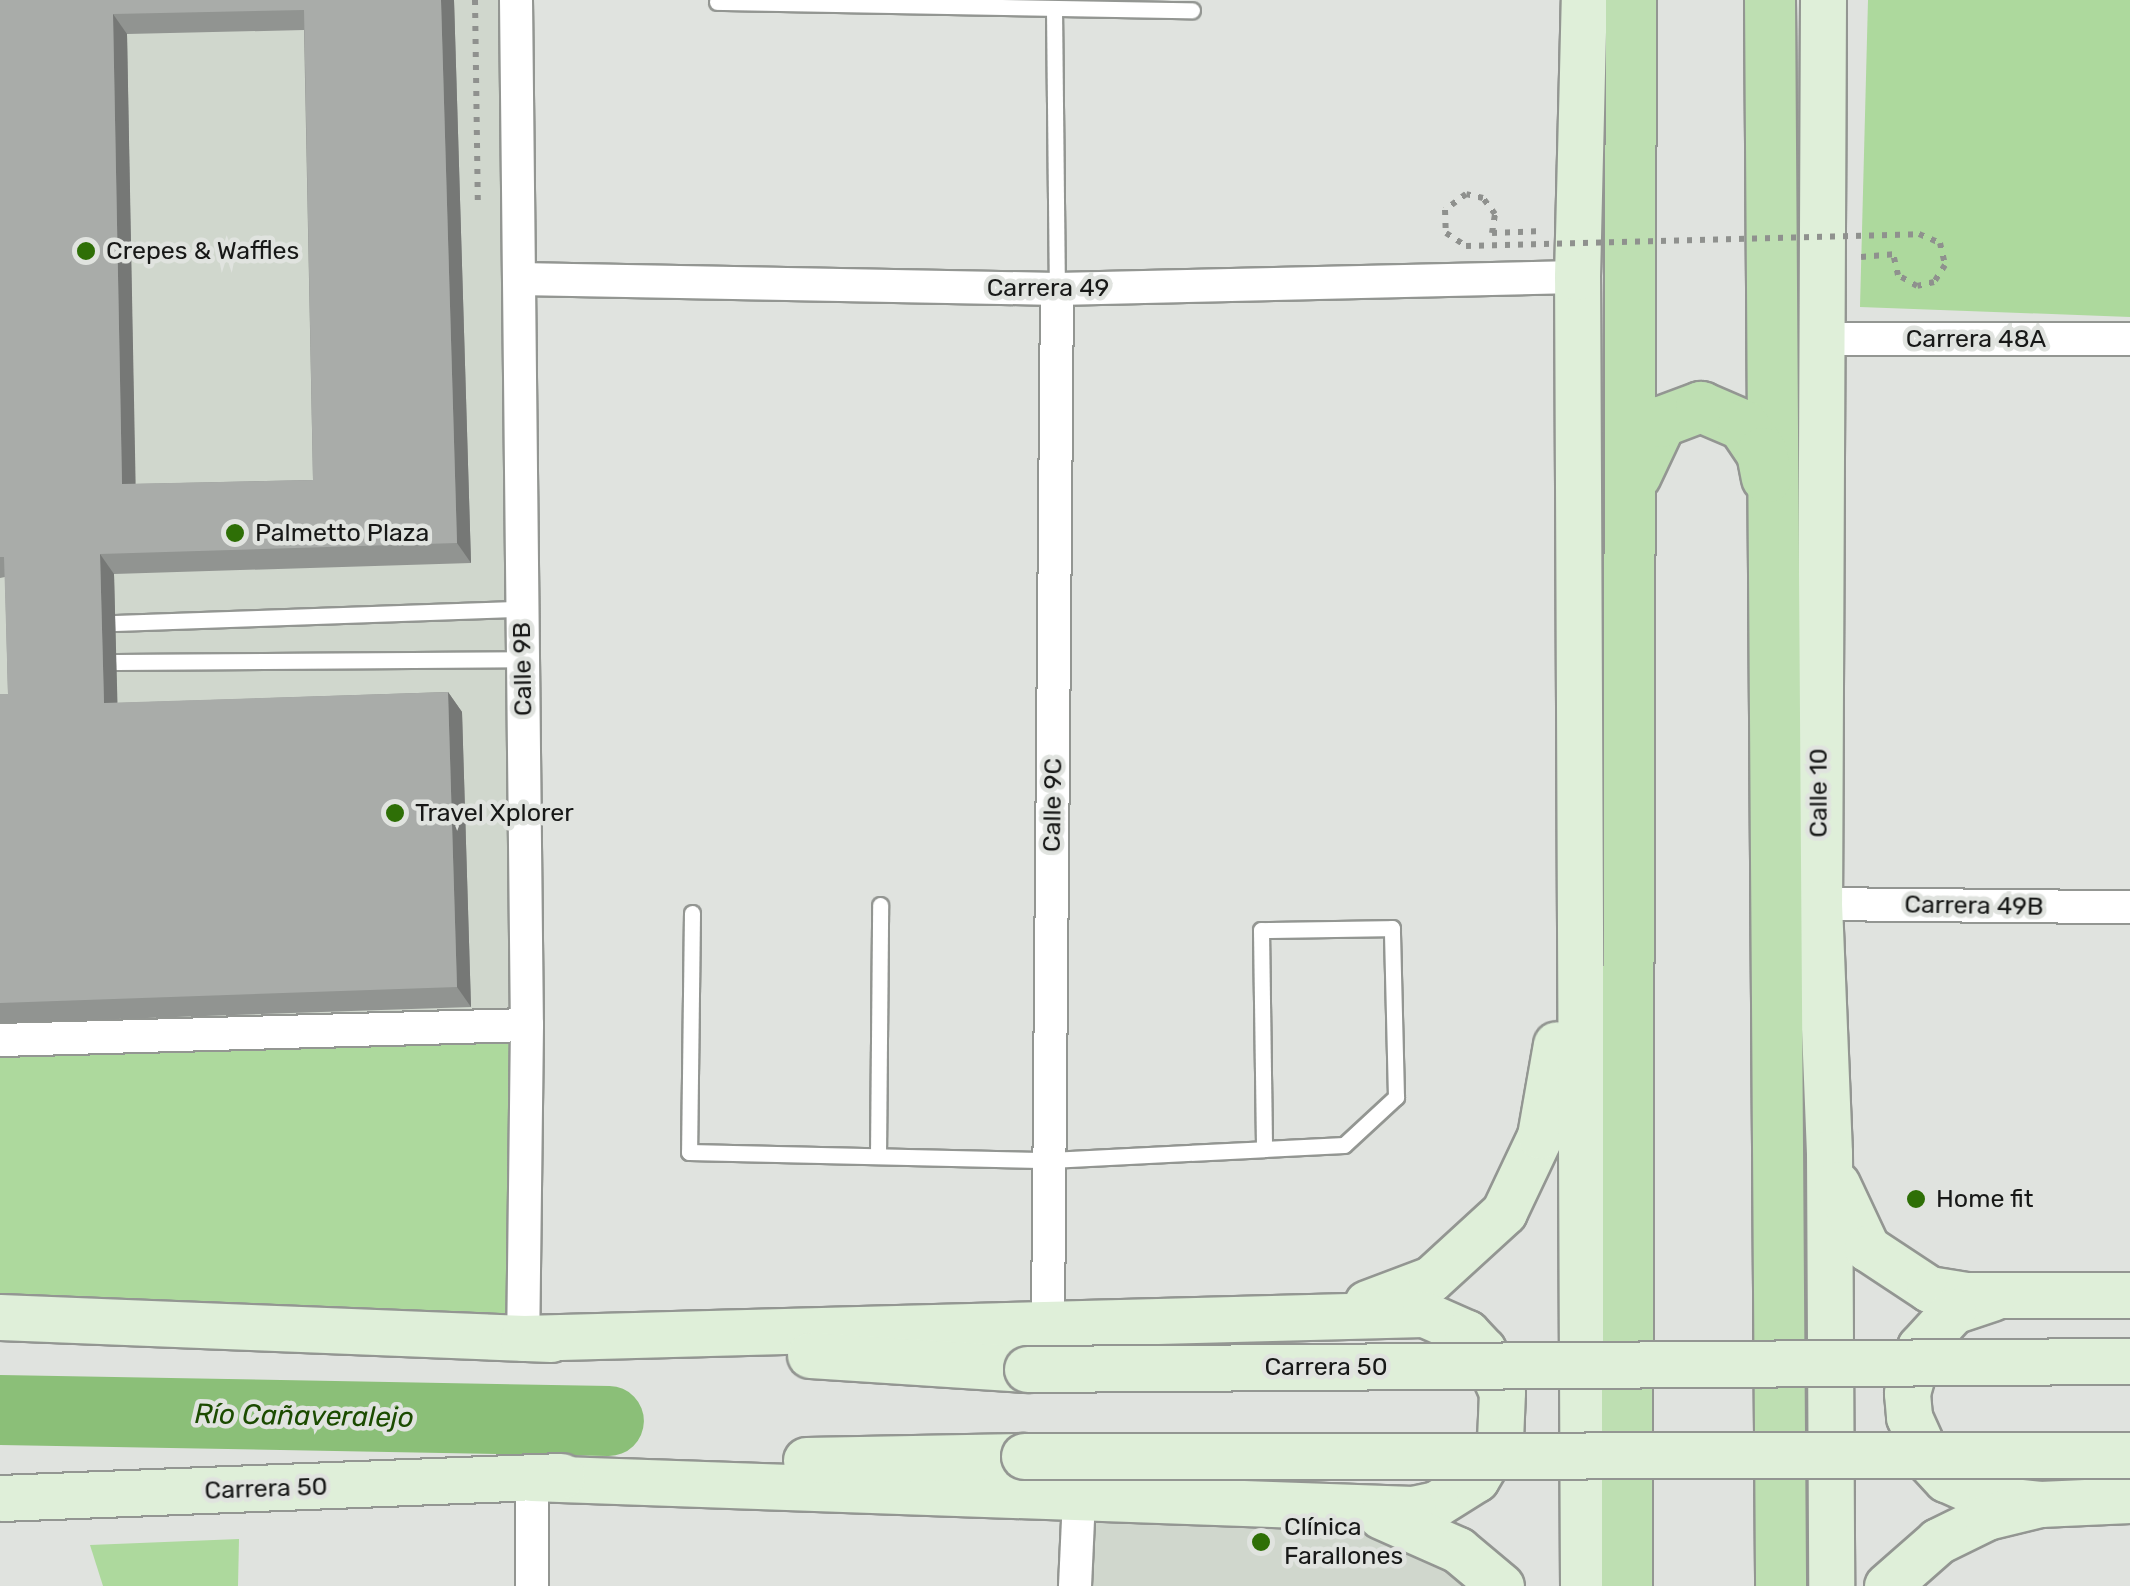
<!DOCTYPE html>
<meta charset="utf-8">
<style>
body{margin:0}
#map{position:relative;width:2130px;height:1586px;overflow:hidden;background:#e0e3df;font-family:Rubik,sans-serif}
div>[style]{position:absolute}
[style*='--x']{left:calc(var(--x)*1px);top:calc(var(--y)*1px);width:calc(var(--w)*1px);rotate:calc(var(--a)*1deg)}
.built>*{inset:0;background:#d0d7cd}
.green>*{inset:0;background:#add99d}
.river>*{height:70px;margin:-35px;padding:0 35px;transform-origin:35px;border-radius:35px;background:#8bbf78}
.path>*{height:6px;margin-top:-3px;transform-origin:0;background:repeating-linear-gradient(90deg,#8f918e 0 5px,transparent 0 13px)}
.roads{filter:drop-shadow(2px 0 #939692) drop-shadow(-2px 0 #939692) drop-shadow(0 2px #939692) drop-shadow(0 -2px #939692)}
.lane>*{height:15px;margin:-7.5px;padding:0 7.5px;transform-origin:7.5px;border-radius:7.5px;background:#fff}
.street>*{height:32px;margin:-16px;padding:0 16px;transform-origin:16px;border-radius:16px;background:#fff}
.secondary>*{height:45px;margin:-22.5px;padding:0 22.5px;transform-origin:22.5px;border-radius:22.5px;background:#dfefd9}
.primary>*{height:50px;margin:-25px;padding:0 25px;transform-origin:25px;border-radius:25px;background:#bedfb2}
.path-bridge>*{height:6px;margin-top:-3px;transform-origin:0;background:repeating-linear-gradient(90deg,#8f918e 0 5px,transparent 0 13px)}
.bridges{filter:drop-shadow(2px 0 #939692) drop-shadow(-2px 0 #939692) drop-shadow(0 2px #939692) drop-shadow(0 -2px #939692)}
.secondary-bridge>*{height:45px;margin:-22.5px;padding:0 22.5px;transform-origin:22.5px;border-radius:22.5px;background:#dfefd9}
.wall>*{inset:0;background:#919491}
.shaded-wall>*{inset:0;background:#767876}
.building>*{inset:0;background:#a9aca9}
.dots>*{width:28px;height:28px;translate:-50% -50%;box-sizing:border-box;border:5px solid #e0e3df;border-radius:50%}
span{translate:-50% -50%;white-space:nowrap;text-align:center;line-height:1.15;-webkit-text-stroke:9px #e0e3df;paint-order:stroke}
.poi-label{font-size:25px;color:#171817}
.left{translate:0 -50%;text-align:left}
.street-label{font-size:25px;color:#171817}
.water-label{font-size:28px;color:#1b4b00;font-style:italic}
</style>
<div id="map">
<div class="built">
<i style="clip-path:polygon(0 0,516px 0,527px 1025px,0 1040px)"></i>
<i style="clip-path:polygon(1079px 1499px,1339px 1508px,1501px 1586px,1076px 1586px)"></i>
</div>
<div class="green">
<i style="clip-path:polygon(1868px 0,2130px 0,2130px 317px,1860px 307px)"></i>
<i style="clip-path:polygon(527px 1025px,523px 1338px,0 1317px,0 1040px)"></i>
<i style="clip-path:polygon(239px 1539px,238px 1586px,103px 1586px,90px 1545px)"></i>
</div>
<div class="river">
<i style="--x:0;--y:1410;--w:609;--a:1.03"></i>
</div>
<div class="path">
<i style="--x:475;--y:0;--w:204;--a:89.2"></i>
<i style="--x:1492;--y:233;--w:49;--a:-2.3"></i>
<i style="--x:1861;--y:257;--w:32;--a:-5"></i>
</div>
<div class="roads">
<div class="lane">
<i style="--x:717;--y:2;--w:475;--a:1"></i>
<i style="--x:1054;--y:9;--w:280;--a:89.4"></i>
<i style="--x:115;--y:623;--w:407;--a:-2"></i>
<i style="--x:116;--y:662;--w:407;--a:-0.4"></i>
<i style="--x:692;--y:913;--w:239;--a:90.7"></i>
<i style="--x:689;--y:1152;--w:361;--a:1.3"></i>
<i style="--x:1050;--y:1160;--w:214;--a:-2.9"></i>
<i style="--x:1264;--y:1149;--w:80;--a:-2.9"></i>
<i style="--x:1344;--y:1145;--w:71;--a:-42.7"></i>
<i style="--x:1396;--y:1097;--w:169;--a:-91.4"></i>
<i style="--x:1392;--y:928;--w:131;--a:179.1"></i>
<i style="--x:1261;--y:930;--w:219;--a:89.2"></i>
<i style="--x:878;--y:1155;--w:250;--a:-89.5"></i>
</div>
<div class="street">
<i style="--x:516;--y:0;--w:1025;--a:89.39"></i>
<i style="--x:527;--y:1025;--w:313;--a:90.7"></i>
<i style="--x:519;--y:279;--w:538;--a:1.06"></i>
<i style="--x:1057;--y:289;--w:520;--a:-1.32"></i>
<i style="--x:1823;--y:339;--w:307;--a:0"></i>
<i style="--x:1819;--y:904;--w:311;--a:0.6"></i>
<i style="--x:0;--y:1040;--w:527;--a:-1.63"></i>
<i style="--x:1048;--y:1321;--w:1032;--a:-89.5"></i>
<i style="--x:532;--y:1586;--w:108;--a:-90"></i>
<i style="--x:1075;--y:1586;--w:87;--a:-87.4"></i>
</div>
<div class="secondary">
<i style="--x:1823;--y:0;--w:904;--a:90.25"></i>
<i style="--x:1819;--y:904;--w:249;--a:87.7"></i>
<i style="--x:1829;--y:1153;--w:433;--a:89.7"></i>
<i style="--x:1837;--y:1184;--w:71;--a:64.9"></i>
<i style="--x:1867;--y:1248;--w:74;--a:33.5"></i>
<i style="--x:1929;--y:1289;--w:36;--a:9"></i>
<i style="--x:1965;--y:1295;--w:165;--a:0"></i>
<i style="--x:1992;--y:1298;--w:41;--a:161.6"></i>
<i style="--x:1953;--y:1311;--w:49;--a:132.5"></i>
<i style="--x:1920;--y:1347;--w:48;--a:105.8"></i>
<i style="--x:1907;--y:1393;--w:24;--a:85"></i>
<i style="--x:1909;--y:1417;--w:48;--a:65.6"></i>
<i style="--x:1929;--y:1461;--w:25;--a:47"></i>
<i style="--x:1946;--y:1479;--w:49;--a:24"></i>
<i style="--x:1991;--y:1499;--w:49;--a:5.8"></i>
<i style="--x:1367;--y:1303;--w:68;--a:-20.6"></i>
<i style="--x:1431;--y:1279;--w:99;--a:-42.5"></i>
<i style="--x:1504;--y:1212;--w:84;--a:-64.7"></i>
<i style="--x:1540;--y:1136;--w:93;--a:-80.1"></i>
<i style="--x:0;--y:1317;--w:551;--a:2.29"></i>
<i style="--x:523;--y:1338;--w:901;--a:-1.53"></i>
<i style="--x:1424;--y:1314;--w:47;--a:23.8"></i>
<i style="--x:1467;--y:1333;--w:23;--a:47"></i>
<i style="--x:1483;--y:1350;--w:46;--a:65.7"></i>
<i style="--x:1502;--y:1392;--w:47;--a:92.4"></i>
<i style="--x:1500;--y:1439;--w:47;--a:121"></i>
<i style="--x:1476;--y:1479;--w:47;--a:148"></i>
<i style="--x:1436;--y:1504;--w:24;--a:168"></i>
<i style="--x:1413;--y:1509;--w:882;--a:-177.98"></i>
<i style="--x:810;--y:1355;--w:217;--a:3.7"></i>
<i style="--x:806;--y:1460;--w:218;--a:-1.1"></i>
<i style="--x:0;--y:1498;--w:562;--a:-2.24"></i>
<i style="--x:1381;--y:1516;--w:84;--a:23.8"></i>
<i style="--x:1458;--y:1550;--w:56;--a:39.9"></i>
<i style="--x:1583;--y:1586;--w:1309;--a:-90.26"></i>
<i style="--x:1577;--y:277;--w:277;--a:-88.6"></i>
<i style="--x:1887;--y:1586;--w:68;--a:-41.4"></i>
<i style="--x:1938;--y:1541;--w:55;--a:-26.1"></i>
<i style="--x:1987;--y:1517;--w:55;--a:-13.8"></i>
<i style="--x:2040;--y:1504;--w:90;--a:-2.5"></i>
</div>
<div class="primary">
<i style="--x:1770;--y:0;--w:1586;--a:89.6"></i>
<i style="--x:1636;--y:475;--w:59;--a:-64.7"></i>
<i style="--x:1661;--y:422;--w:43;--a:-20.6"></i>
<i style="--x:1701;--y:407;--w:46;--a:23.2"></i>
<i style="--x:1743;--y:425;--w:34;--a:56"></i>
<i style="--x:1762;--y:453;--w:25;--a:79"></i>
<i style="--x:1627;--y:1586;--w:1586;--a:-89.86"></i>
</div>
</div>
<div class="path-bridge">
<i style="--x:1492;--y:233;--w:19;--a:-81"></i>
<i style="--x:1495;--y:214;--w:20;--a:-127"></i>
<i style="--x:1483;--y:198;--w:17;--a:-167"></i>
<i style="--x:1466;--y:194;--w:26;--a:143"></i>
<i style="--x:1445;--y:210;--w:23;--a:88"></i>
<i style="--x:1446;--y:233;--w:24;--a:33"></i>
<i style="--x:1466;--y:246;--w:453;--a:-1.5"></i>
<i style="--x:1919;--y:234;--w:23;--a:23"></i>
<i style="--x:1940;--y:243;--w:23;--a:77"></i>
<i style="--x:1945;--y:265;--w:20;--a:123"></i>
<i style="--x:1934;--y:282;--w:17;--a:167"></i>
<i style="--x:1917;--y:286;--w:22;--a:-150"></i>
<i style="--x:1898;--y:275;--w:22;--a:-103"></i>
</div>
<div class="bridges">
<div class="secondary-bridge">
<i style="--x:1027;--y:1369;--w:1103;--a:-0.42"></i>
<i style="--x:1024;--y:1456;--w:1106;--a:-0.05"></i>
</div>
</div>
<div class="wall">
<i style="clip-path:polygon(evenodd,0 0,454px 0,471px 563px,114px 574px,117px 703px,448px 692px,462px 712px,471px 1007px,0 1023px,0 694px,8px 694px,5px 577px,0 578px,0 0,304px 30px,313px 480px,135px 484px,127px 34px,304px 30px)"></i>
</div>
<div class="shaded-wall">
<i style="clip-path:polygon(441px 0,454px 0,471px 563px,457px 543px)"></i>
<i style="clip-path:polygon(113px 14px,127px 34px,136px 504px,122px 484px)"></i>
<i style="clip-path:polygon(100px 554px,114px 574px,118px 723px,104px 703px)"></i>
<i style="clip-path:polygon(448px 692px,462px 712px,471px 1007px,457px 987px)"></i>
</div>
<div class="building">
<i style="clip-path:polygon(evenodd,0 0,441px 0,457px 543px,100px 554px,104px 703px,448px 692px,457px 987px,0 1003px,0 694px,8px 694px,4px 557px,0 557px,0 0,304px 10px,313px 480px,122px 484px,113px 14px,304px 10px)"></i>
</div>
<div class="dots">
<i style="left:86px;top:251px;background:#2e6f06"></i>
<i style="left:235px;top:533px;background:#2e6f06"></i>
<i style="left:395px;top:813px;background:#2e6f06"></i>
<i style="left:1916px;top:1199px;background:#2e6f06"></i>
<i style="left:1261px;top:1542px;background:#2e6f06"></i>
</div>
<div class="poi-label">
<span class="left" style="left:106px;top:251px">Crepes &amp; Waffles</span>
<span class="left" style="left:255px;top:533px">Palmetto Plaza</span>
<span class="left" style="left:415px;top:813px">Travel Xplorer</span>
<span class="left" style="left:1936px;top:1199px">Home fit</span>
<span class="left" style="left:1284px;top:1542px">Clínica<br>Farallones</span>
</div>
<div class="street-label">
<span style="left:1048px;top:288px">Carrera 49</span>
<span style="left:1976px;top:339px">Carrera 48A</span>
<span style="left:523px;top:669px;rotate:-91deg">Calle 9B</span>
<span style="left:1819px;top:793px;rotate:-90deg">Calle 10</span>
<span style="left:1053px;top:805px;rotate:-89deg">Calle 9C</span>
<span style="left:1974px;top:906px;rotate:1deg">Carrera 49B</span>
<span style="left:1326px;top:1367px">Carrera 50</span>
<span style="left:266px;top:1489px;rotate:-2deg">Carrera 50</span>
</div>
<div class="water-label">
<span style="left:304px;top:1416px;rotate:1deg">Río Cañaveralejo</span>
</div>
</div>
